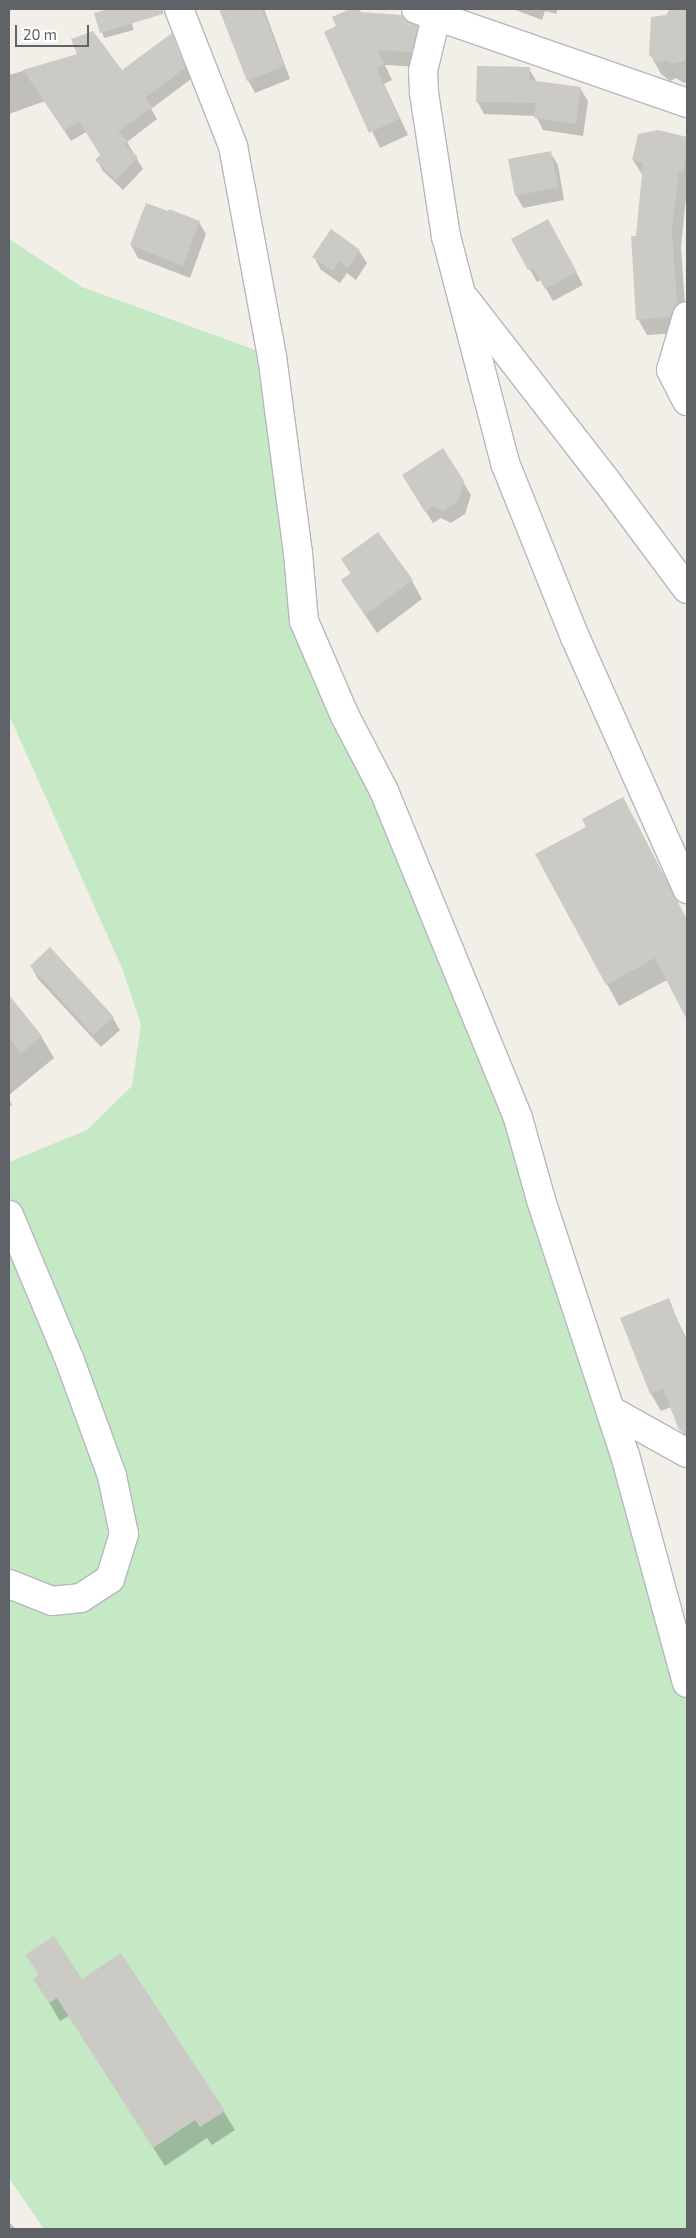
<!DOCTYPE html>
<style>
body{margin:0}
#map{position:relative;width:696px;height:2238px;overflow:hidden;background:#f1efe8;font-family:"Exo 2",sans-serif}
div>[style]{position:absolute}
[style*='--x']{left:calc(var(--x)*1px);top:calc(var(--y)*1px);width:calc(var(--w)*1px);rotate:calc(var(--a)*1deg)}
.green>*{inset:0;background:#c5e8c5}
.shadow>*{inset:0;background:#0003}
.building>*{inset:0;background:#cccac5}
.roads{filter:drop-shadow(1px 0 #b5b8bc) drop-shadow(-1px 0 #b5b8bc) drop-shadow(0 1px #b5b8bc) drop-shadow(0 -1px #b5b8bc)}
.minor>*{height:28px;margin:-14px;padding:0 14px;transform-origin:14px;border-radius:14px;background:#fff}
span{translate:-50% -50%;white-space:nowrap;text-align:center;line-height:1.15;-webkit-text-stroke:4.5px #fff;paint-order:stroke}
.frame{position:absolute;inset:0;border:10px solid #5f6368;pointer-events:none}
.scale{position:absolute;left:15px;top:25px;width:74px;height:22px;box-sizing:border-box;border:2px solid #5f6368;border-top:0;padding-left:6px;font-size:15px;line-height:18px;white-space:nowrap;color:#5f6368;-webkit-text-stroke:4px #fff;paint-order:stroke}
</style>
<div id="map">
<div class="green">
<i style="clip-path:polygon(9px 239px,82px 287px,272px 356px,304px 621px,499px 1069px,687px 1683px,687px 2229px,44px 2229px,9px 2178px,9px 1162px,87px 1130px,132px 1086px,141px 1025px,122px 968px,9px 715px)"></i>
</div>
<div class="shadow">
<i style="clip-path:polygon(113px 9px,138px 9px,128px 12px,134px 30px,104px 38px,96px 14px)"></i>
<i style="clip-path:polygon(264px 9px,290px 79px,255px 93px,248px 80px,220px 10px)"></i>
<i style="clip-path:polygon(353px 9px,359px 9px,361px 13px,404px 21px,417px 27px,426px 43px,420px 67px,385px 65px,392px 80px,384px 84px,408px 135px,380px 148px,326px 32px,337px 27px,333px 17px)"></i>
<i style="clip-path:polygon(513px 9px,558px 9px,556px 14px,545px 11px,542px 20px)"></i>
<i style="clip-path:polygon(671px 9px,687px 9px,687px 82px,684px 83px,676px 78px,670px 81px,661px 74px,650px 54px)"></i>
<i style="clip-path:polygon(171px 35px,191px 79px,151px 109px,157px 119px,127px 142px,143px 169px,123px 190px,103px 171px,97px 160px,101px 155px,86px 132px,71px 141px,45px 101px,9px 114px,9px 75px,78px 55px,122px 72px)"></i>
<i style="clip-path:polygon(529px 69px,537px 82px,580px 88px,588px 101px,583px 136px,543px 130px,536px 116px,484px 114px,477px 101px)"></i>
<i style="clip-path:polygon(658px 131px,687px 138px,687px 187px,681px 247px,686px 321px,679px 333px,647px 335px,638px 319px,637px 237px,643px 176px,633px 160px)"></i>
<i style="clip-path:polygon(550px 152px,558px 165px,564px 200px,523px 208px,516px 195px)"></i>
<i style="clip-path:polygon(199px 222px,206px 234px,190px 278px,138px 258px,131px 245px)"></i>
<i style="clip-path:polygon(555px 233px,583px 285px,553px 301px,541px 280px,537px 282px,513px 239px)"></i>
<i style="clip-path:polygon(359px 251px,367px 263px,356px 280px,347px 273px,340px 283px,321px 270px,314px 257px)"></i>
<i style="clip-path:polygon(463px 482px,471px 495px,465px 514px,451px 523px,441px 518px,433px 523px,411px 488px)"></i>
<i style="clip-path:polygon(342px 560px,412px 581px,422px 599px,377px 633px,342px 581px,351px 574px)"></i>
<i style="clip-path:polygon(635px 820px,687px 920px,687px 1017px,667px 980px,619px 1006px,536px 854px)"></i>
<i style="clip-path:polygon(31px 966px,113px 1018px,120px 1030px,101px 1047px,38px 979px)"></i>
<i style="clip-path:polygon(9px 997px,41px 1036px,54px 1058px,9px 1095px)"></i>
<i style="clip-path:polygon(9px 1098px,12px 1105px,9px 1107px)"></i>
<i style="clip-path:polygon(668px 1300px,687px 1340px,687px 1441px,671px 1407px,661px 1411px,651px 1394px,622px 1319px)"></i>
<i style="clip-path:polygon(27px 1955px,82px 1981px,224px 2112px,235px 2130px,212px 2145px,207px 2138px,165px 2166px,69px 2016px,60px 2021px,35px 1979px,41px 1981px,38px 1973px)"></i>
<i style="clip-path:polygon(9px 2222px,16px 2229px,9px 2229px)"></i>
</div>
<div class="building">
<i style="clip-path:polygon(109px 9px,163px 9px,163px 14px,100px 33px,94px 13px)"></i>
<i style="clip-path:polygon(219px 9px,262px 9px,284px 66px,247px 81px)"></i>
<i style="clip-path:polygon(350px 9px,360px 9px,361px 12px,402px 15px,405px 20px,418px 26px,412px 52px,378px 50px,384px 64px,376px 68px,399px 119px,369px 133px,324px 32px,336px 26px,332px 17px)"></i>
<i style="clip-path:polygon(670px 9px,687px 9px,687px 48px,685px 61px,673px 64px,665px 60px,658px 63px,649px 55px,651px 17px,666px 15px)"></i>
<i style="clip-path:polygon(93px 31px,122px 70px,172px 33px,185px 68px,145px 98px,152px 107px,118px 132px,128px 141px,124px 144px,138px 157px,116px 180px,95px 160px,100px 155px,79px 121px,64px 131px,23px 70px,77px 54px,71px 39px)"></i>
<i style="clip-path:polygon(477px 66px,530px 67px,529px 80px,581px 87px,576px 124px,534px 118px,536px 103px,476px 102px)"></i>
<i style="clip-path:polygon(658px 130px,687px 137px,687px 152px,683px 172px,679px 171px,672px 230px,677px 304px,670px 317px,636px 320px,631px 236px,636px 236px,643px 163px,632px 160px,638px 134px)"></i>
<i style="clip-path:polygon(551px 151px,558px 187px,515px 196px,508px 159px)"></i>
<i style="clip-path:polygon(146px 203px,168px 211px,169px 209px,200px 221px,183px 266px,130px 245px)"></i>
<i style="clip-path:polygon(548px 219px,577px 272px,545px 289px,533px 268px,528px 270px,511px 239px)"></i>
<i style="clip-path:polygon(331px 229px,360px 250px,348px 268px,339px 261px,333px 271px,312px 257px)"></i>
<i style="clip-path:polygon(443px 448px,464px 481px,458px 502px,443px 511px,433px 506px,425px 512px,402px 475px)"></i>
<i style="clip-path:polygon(378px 532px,413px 580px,365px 615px,341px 580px,351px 573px,341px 559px)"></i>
<i style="clip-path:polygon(623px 797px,687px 920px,687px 1020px,655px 958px,606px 985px,535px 854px,586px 827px,582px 819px)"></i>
<i style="clip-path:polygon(50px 947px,114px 1017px,93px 1035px,30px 966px)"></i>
<i style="clip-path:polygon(9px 995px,42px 1036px,21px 1053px,9px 1038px)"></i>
<i style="clip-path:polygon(669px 1298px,687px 1345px,687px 1435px,679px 1430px,663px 1389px,650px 1394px,620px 1318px)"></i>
<i style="clip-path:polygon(54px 1936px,82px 1979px,121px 1953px,225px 2111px,200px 2127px,195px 2120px,153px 2148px,57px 1998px,49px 2003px,33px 1979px,39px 1975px,25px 1955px)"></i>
</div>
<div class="roads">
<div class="minor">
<i style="--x:179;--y:9;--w:147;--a:68.5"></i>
<i style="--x:233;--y:146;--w:214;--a:79.5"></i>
<i style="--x:272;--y:356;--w:199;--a:82.5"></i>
<i style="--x:298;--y:553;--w:68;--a:85"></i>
<i style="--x:304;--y:621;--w:103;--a:66.7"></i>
<i style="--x:345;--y:716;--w:85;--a:62.5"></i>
<i style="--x:384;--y:791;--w:353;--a:67.7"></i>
<i style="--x:518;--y:1118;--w:85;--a:74.3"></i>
<i style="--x:541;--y:1200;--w:268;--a:71.8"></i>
<i style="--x:625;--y:1455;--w:236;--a:74.8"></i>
<i style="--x:416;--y:9;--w:287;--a:19.1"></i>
<i style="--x:438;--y:9;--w:64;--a:103.6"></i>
<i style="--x:423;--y:71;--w:22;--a:87"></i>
<i style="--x:424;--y:93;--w:145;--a:81.3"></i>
<i style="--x:446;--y:236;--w:235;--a:75.4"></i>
<i style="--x:505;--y:463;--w:188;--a:68.1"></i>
<i style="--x:575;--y:637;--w:276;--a:66"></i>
<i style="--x:466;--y:300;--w:227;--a:52.2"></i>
<i style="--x:605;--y:479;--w:137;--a:53.3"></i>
<i style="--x:687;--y:316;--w:56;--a:106.5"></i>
<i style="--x:671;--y:370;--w:35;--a:63"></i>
<i style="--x:9;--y:1215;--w:158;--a:67.3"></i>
<i style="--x:70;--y:1361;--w:122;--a:69.9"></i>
<i style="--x:112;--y:1476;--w:59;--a:78.3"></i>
<i style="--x:124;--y:1534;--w:47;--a:107.3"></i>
<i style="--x:110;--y:1579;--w:35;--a:147"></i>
<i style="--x:81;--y:1598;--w:29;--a:174"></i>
<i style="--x:52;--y:1601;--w:46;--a:-158.4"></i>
<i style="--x:610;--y:1410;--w:88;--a:29.2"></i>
</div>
</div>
<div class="frame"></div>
<div class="scale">20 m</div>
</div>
